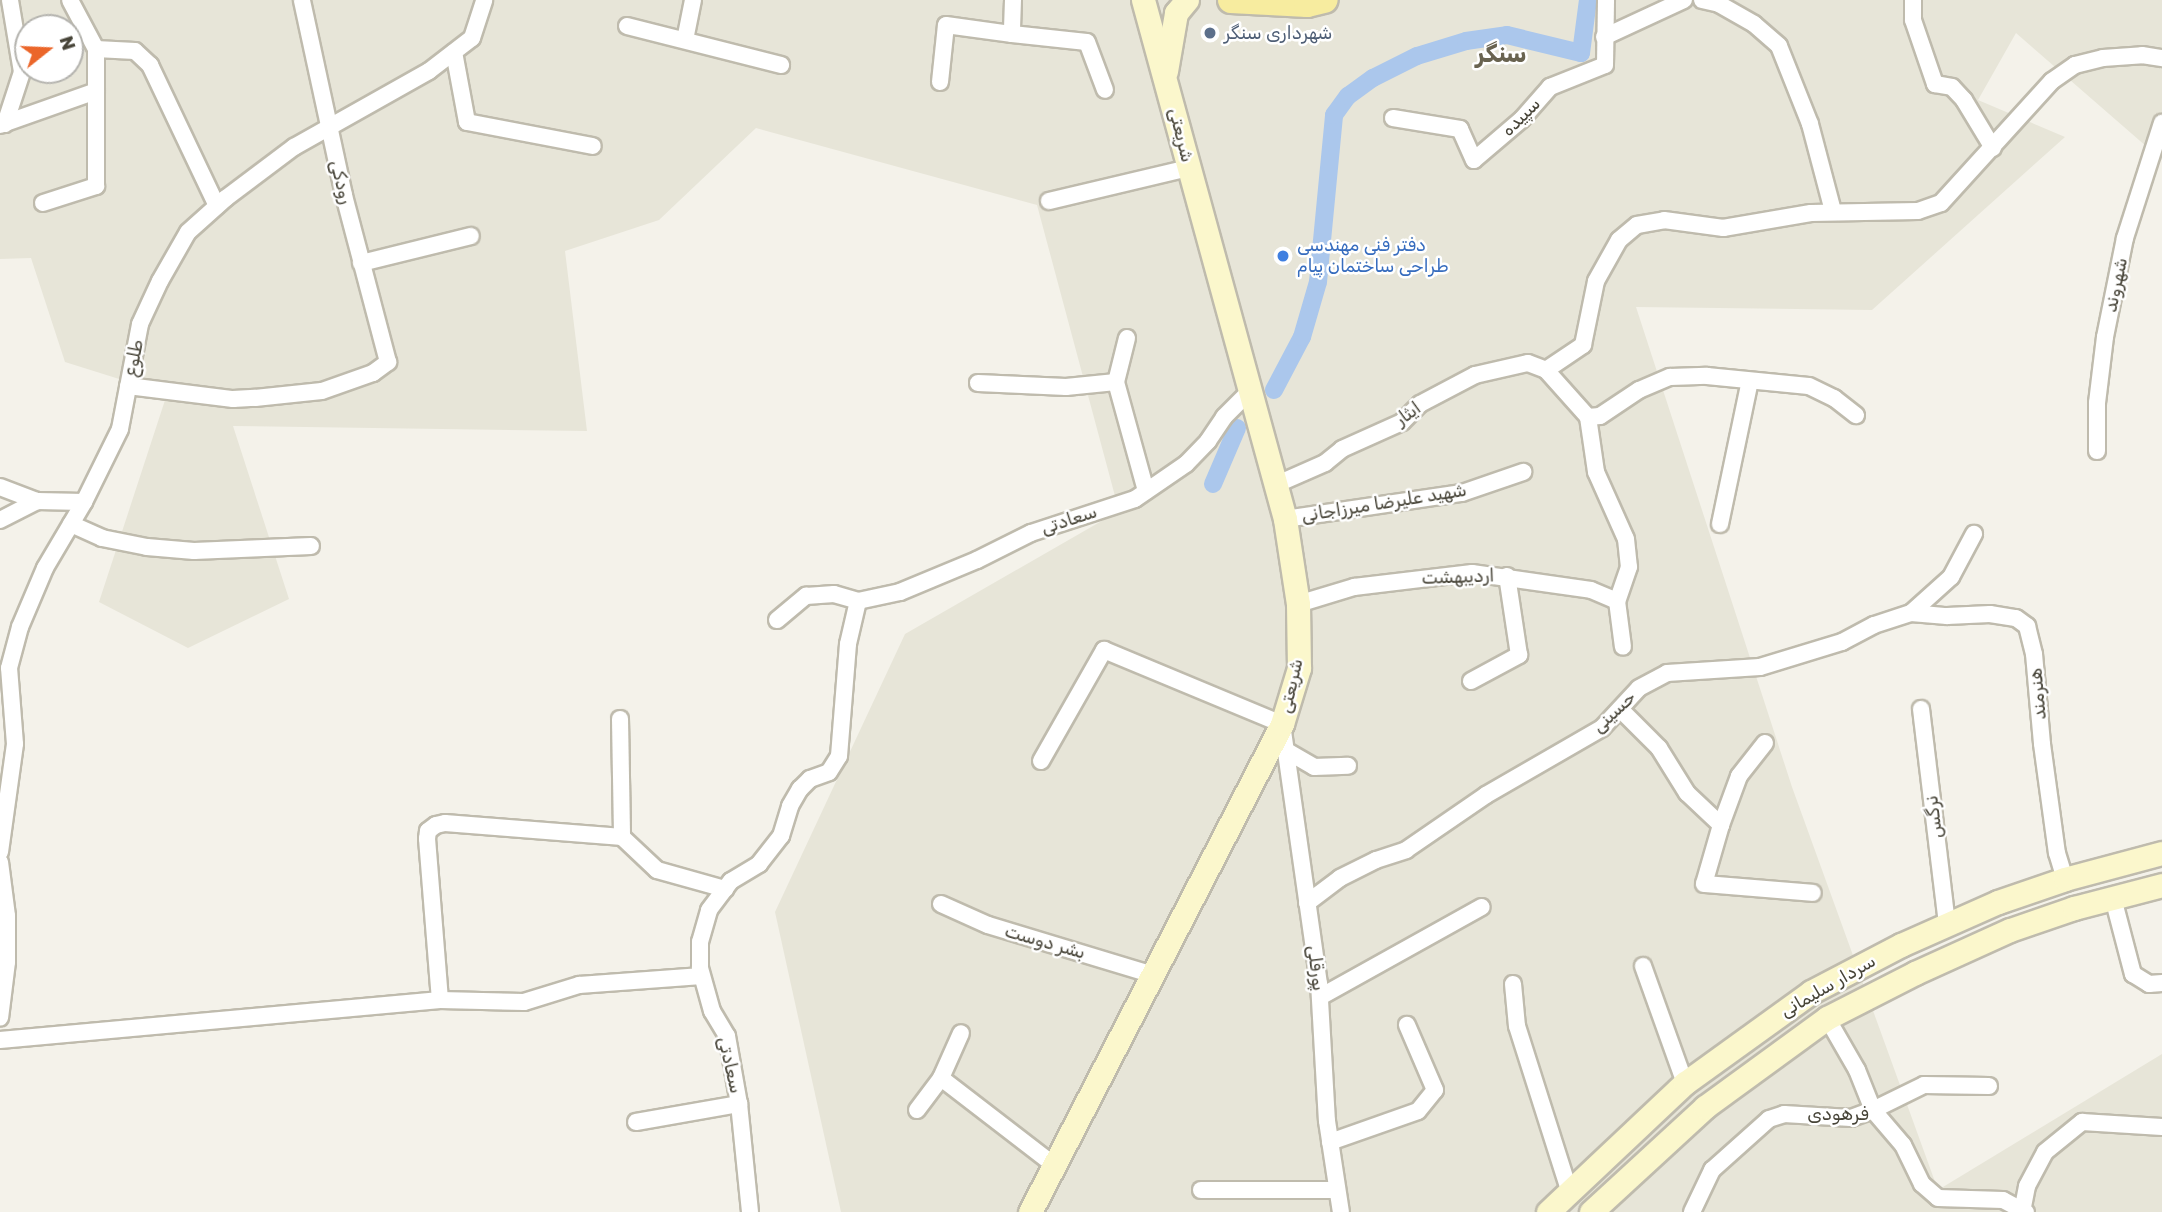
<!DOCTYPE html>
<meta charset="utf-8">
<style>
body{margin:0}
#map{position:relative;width:2162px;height:1212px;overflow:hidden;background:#f4f2ea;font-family:Rubik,Cairo,sans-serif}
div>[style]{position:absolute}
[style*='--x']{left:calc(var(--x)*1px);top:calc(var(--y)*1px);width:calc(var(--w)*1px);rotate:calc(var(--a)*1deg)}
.residential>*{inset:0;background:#e7e5d8}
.canal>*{height:18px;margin:-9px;padding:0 9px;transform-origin:9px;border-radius:9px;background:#abc7ec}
.roads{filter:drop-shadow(2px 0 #bfbbad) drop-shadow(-2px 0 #bfbbad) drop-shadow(0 2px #bfbbad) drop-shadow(0 -2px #bfbbad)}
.street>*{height:16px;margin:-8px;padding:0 8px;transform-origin:8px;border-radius:8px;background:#fff}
.secondary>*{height:23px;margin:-11.5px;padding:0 11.5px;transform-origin:11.5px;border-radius:11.5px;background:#fbf7cc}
.primary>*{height:26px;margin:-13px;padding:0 13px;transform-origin:13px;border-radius:13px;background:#f7ec9f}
.dots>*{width:19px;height:19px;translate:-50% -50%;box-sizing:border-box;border:4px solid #fff;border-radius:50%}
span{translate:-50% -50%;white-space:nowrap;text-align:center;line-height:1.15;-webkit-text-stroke:5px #fff;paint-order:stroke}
.service-label{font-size:18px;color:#4e5e75}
.left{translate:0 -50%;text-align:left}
.street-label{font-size:18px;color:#474438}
.shop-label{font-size:18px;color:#366cbe}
.district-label{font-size:24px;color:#696350;font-weight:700}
.north{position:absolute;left:14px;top:14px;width:70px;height:70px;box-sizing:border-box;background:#fff;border:2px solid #b5b4af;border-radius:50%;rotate:72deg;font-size:19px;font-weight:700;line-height:28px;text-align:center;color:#474438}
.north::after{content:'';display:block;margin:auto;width:24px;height:32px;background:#eb662a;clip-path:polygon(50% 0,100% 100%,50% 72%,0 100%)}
</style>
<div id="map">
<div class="residential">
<i style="clip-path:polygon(evenodd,0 0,2162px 0,2162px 160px,2016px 33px,1978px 100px,2065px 137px,1872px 310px,1636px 307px,1792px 787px,1938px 1190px,2162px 1054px,2162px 1212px,841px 1212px,775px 912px,905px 634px,1119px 511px,1037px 205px,756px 128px,659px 220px,565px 251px,587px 431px,233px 426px,289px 599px,188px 648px,99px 602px,167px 394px,65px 362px,31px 258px,0 259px,0 0,28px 28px,70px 28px,70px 70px,28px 70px,28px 28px)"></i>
</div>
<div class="canal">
<i style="--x:1274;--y:390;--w:60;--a:-62.2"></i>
<i style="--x:1302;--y:337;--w:57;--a:-73.8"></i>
<i style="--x:1318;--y:282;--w:168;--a:-84.5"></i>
<i style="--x:1334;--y:115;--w:24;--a:-54"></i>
<i style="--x:1348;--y:96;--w:31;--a:-36"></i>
<i style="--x:1373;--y:78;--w:49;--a:-26.6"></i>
<i style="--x:1417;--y:56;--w:51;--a:-17"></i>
<i style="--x:1466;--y:41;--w:41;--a:-8.3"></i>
<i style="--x:1507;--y:35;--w:76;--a:13.7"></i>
<i style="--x:1581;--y:53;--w:53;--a:-82.5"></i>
<i style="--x:1213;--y:484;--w:61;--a:-66.8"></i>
</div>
<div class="roads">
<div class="street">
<i style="--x:1013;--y:0;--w:34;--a:92"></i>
<i style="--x:1012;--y:34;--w:75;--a:6.1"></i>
<i style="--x:1087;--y:42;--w:51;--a:69.4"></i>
<i style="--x:1702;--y:0;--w:17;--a:13"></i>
<i style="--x:1719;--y:4;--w:40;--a:29.7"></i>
<i style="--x:1754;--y:24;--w:33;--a:41"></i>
<i style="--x:1779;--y:46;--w:84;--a:68.3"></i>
<i style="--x:1810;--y:124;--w:90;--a:75.2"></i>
<i style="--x:1913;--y:0;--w:20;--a:90"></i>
<i style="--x:1913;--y:20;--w:68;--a:71"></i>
<i style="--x:1935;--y:84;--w:17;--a:10"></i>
<i style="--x:1952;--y:87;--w:18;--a:47"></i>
<i style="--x:1964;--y:100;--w:56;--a:58.9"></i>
<i style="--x:627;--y:26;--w:159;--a:14.2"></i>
<i style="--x:1604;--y:37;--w:88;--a:-24.8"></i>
<i style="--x:685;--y:40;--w:41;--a:-78.7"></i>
<i style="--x:96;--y:49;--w:39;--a:3"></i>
<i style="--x:135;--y:51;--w:21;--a:43"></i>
<i style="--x:150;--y:65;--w:156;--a:64.6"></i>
<i style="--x:454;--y:52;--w:71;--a:79.5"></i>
<i style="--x:467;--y:122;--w:128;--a:10.8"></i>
<i style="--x:940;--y:82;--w:57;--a:-84"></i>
<i style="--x:946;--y:25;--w:67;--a:7.8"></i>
<i style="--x:1393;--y:118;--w:68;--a:9.3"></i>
<i style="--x:1460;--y:129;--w:34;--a:66"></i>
<i style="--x:1474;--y:160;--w:63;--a:-40.5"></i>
<i style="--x:1522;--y:119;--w:43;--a:-48.8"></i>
<i style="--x:1550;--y:87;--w:59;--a:-21.8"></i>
<i style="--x:1605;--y:65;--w:65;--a:-89.1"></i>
<i style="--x:5;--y:124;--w:55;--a:-71.9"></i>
<i style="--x:22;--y:72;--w:73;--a:-99.5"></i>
<i style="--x:0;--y:125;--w:102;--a:-19.5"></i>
<i style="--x:96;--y:91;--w:42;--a:-90"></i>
<i style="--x:96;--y:49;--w:55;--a:-118"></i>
<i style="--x:1049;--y:201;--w:144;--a:-13.3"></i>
<i style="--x:43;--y:203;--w:56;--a:-17.8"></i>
<i style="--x:96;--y:186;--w:95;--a:-90"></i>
<i style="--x:361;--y:263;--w:113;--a:-13.8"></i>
<i style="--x:1127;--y:338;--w:45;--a:104"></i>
<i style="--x:1116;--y:382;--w:113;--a:74.6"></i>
<i style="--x:1546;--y:370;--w:45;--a:-34"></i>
<i style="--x:1583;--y:345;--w:65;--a:-78.5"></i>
<i style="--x:1596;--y:281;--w:47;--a:-60.7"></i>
<i style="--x:1619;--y:240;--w:23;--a:-40"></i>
<i style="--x:1637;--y:225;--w:27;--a:-10"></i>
<i style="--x:1664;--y:220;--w:60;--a:7.7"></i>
<i style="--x:1723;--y:228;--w:89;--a:-9.7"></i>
<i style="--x:1811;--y:213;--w:107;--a:-1.1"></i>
<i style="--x:1918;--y:211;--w:24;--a:-19"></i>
<i style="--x:1941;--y:203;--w:165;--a:-47.7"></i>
<i style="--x:2052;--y:81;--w:28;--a:-35"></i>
<i style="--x:2075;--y:65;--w:29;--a:-14"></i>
<i style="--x:2103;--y:58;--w:39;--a:-4"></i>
<i style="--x:2142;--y:55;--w:20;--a:9"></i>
<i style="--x:1546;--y:370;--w:63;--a:48.2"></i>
<i style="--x:1588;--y:417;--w:12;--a:-5"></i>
<i style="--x:1600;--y:416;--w:47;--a:-33.7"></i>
<i style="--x:1639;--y:390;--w:34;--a:-23"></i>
<i style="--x:1670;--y:377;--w:37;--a:-2"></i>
<i style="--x:1707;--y:376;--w:102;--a:5.6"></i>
<i style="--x:1809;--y:386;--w:28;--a:26"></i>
<i style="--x:1834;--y:398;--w:28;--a:38"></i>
<i style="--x:978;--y:383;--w:88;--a:2.6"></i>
<i style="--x:1066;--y:387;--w:50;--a:-5.7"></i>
<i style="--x:128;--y:386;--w:106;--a:7.1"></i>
<i style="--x:233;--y:399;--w:22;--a:-3"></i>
<i style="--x:255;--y:398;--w:67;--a:-6"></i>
<i style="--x:322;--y:391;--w:54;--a:-19.4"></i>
<i style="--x:373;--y:373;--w:19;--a:-36"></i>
<i style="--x:388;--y:362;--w:173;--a:-104.8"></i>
<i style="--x:344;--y:195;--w:199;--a:-102.2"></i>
<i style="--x:1588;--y:417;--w:56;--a:81.7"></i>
<i style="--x:1596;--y:472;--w:73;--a:65.9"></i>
<i style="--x:1626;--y:539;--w:28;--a:84"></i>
<i style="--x:1629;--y:567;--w:36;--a:109"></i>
<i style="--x:1617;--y:601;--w:46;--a:82.6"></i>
<i style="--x:2097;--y:451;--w:48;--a:-90"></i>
<i style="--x:2097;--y:403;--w:66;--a:-83.1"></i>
<i style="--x:2105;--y:337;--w:101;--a:-78.6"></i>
<i style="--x:2125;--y:238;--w:121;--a:-72.2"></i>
<i style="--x:1275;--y:485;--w:55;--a:-23.7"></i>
<i style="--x:1325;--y:463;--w:22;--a:-39"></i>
<i style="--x:1342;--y:449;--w:66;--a:-24.2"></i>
<i style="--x:1402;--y:422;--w:25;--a:-45"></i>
<i style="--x:1420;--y:404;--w:62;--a:-27.8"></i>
<i style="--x:1475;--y:375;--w:54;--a:-12.8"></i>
<i style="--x:1528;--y:363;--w:19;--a:21"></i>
<i style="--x:0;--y:487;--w:40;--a:21"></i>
<i style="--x:37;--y:501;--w:47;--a:1.2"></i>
<i style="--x:1285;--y:519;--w:179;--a:-8.4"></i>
<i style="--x:1462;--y:493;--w:65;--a:-19"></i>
<i style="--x:0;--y:520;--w:42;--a:-27.2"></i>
<i style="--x:71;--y:524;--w:34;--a:24"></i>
<i style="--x:102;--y:538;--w:46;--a:11.3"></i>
<i style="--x:147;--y:547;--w:47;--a:4.9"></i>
<i style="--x:194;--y:551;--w:117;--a:-2.4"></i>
<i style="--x:1720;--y:524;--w:146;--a:-78.2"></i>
<i style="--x:1298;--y:604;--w:59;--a:-16.9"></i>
<i style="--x:1354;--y:587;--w:119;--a:-6.8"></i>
<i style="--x:1472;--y:573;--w:120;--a:8.1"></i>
<i style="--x:1591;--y:590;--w:28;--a:23"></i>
<i style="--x:1911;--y:613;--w:36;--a:5"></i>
<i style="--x:1947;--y:616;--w:43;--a:-2.7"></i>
<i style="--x:1990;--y:614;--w:26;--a:9"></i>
<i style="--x:2016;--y:618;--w:14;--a:36"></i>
<i style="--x:2027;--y:626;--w:29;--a:76"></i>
<i style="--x:2034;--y:654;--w:90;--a:84.9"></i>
<i style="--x:2042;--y:744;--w:110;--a:82.2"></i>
<i style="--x:2057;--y:853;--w:27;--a:73"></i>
<i style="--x:777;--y:620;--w:38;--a:-40"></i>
<i style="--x:806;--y:596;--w:28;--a:-4"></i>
<i style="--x:834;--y:594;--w:25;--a:16"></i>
<i style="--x:858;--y:601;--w:43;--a:-12.1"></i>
<i style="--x:900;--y:592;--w:83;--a:-22.6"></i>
<i style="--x:977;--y:560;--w:60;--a:-26.6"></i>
<i style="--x:1031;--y:533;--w:109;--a:-18.1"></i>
<i style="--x:1135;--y:499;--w:62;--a:-34.5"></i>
<i style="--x:1186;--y:464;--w:32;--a:-46"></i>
<i style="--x:1208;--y:441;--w:29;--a:-56"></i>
<i style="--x:1224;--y:417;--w:35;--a:-45"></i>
<i style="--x:1471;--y:681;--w:55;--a:-28.4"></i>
<i style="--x:1519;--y:655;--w:80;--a:-98.6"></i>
<i style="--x:1921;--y:709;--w:217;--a:83.1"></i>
<i style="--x:1621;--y:710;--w:54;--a:45"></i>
<i style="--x:1659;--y:748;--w:53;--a:58.1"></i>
<i style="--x:1687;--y:793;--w:47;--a:43.3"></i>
<i style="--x:1721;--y:825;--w:61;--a:106.1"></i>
<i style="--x:1704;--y:884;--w:109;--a:4.7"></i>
<i style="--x:620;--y:719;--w:118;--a:89"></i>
<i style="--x:1285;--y:750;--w:34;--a:30"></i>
<i style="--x:1314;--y:767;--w:34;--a:-2"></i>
<i style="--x:1041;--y:761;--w:128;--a:-60.4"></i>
<i style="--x:1104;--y:650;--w:193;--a:22.6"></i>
<i style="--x:1282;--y:724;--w:262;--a:81.9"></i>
<i style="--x:1319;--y:983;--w:138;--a:86.7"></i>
<i style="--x:1327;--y:1121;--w:92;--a:81.3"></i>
<i style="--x:1721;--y:825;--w:52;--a:-69.8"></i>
<i style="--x:1739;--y:776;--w:42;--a:-51.8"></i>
<i style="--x:0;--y:852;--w:109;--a:-82.1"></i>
<i style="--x:15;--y:744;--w:76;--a:-94.5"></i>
<i style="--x:9;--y:668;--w:42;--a:-75"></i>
<i style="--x:20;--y:627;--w:64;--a:-67"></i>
<i style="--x:45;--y:568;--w:77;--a:-59.4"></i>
<i style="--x:84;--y:502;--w:81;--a:-63.7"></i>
<i style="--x:120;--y:429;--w:107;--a:-79.2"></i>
<i style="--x:140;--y:324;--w:47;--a:-65.1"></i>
<i style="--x:160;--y:281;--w:56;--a:-60.3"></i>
<i style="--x:188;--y:232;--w:51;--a:-41.8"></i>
<i style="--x:226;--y:198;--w:85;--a:-36.9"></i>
<i style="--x:294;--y:147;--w:155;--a:-29.4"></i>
<i style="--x:429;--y:71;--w:54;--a:-37.5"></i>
<i style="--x:472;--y:38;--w:40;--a:-72"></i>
<i style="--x:0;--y:862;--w:54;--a:82.6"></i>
<i style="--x:7;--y:916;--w:46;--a:90"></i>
<i style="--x:7;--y:962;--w:56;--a:97.1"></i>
<i style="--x:2113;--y:898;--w:79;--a:75.3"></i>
<i style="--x:2133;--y:974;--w:19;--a:32"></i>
<i style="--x:2149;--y:984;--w:13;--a:-4"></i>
<i style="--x:1307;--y:903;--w:41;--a:-37.1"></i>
<i style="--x:1340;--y:878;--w:40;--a:-26.6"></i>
<i style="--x:1376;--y:860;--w:32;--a:-18"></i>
<i style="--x:1406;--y:850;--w:97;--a:-34.5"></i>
<i style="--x:1486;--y:795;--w:134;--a:-30"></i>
<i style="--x:1602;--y:728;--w:54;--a:-47.2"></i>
<i style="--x:1639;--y:688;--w:32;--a:-28"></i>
<i style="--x:1667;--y:673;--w:93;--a:-3.7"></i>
<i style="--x:1760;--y:667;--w:86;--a:-17"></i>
<i style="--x:1842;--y:642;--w:36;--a:-28"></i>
<i style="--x:1874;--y:625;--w:39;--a:-18"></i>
<i style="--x:1911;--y:613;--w:54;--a:-42"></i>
<i style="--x:1951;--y:577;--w:49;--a:-61.9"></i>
<i style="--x:941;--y:904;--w:51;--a:24.1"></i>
<i style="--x:988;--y:925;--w:169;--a:16.8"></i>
<i style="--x:1643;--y:966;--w:124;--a:70.3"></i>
<i style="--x:1513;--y:984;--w:42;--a:84.6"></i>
<i style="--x:1517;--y:1026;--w:172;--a:72.4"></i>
<i style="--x:1320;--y:997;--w:185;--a:-29.1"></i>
<i style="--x:440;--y:1000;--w:162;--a:-94.6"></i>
<i style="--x:427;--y:839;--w:8;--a:-83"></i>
<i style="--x:428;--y:831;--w:10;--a:-37"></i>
<i style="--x:436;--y:825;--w:9;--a:-13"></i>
<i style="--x:445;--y:823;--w:178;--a:4.5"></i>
<i style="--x:622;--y:837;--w:48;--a:43.3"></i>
<i style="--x:657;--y:870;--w:71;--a:15.6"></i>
<i style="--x:1827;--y:1018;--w:60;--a:60"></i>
<i style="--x:1857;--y:1070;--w:43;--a:68.2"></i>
<i style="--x:1873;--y:1110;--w:57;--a:-26.1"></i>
<i style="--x:1924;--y:1085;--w:65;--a:0.9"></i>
<i style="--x:0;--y:1040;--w:442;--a:-5.2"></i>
<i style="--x:440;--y:1000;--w:84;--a:1.4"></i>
<i style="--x:524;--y:1002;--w:58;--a:-17.2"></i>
<i style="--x:579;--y:985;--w:123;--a:-4.2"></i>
<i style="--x:941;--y:1078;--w:143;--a:37.6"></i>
<i style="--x:917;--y:1110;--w:40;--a:-53"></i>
<i style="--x:941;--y:1078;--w:49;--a:-66"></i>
<i style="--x:636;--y:1122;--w:105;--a:-9.9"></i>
<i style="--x:1330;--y:1142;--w:93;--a:-19.4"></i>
<i style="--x:1418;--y:1111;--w:27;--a:-51"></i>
<i style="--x:1435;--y:1090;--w:71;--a:-113.3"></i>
<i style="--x:1201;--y:1190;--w:136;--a:0"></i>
<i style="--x:750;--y:1212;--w:109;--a:-95.8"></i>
<i style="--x:739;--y:1104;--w:69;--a:-100"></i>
<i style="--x:727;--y:1036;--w:29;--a:-121"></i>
<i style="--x:712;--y:1011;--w:45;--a:-105.6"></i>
<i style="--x:700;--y:968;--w:26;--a:-90"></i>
<i style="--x:700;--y:942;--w:33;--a:-74"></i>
<i style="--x:709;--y:910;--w:36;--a:-53"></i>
<i style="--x:731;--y:881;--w:33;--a:-31"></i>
<i style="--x:759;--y:864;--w:36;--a:-52"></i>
<i style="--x:781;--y:836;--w:31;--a:-73"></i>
<i style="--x:790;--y:806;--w:20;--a:-60"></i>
<i style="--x:800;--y:789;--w:14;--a:-45"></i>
<i style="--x:810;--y:779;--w:20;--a:-20"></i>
<i style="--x:829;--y:772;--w:19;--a:-58"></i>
<i style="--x:839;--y:756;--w:112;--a:-85.4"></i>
<i style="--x:848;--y:644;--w:44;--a:-76.9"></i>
<i style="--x:1692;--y:1212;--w:47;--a:-64.5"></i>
<i style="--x:1712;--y:1170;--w:76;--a:-41.8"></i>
<i style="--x:1769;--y:1119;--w:16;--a:-18"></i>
<i style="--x:1784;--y:1114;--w:67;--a:3.4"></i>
<i style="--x:1851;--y:1118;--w:23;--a:-20"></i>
<i style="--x:1873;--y:1110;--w:46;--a:49.4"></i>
<i style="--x:1903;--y:1145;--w:43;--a:64"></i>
<i style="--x:1922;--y:1184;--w:21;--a:41"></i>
<i style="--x:1938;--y:1198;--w:65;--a:1.8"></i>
<i style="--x:2003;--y:1200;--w:26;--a:28"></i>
<i style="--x:2022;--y:1212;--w:26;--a:-79"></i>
<i style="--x:2027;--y:1186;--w:38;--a:-62"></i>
<i style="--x:2045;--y:1152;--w:48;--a:-39"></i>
<i style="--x:2082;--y:1122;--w:80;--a:3.6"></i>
</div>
<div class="secondary">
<i style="--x:1166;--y:71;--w:59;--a:-80.2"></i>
<i style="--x:1176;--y:13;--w:17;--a:-50"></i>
<i style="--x:1030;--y:1212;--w:549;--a:-62.69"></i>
<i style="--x:1282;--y:724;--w:59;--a:-73.1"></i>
<i style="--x:1299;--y:668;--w:64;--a:-90.9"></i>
<i style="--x:1298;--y:604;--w:86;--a:-98.7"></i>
<i style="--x:1285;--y:519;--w:538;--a:-105.3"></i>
<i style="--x:1548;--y:1212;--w:188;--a:-43.3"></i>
<i style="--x:1685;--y:1083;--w:155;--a:-35.8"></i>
<i style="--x:1811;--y:992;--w:102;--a:-27.6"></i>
<i style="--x:1901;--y:945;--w:106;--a:-23.9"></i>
<i style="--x:1998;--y:902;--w:71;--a:-18.9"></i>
<i style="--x:2065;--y:879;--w:100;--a:-15"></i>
<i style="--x:1591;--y:1212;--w:155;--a:-42.6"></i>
<i style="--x:1705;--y:1107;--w:151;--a:-36.1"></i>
<i style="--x:1827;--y:1018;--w:99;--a:-27.1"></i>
<i style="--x:1915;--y:973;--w:104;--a:-24.4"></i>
<i style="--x:2010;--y:930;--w:68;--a:-19"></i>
<i style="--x:2074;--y:908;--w:91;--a:-14.6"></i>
</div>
<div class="primary">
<i style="--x:1231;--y:0;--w:76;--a:3"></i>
<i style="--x:1307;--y:4;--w:18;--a:-13"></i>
</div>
</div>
<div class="dots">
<i style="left:1210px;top:33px;background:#5c6f8a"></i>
<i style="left:1283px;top:256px;background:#3f7fe0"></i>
</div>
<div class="service-label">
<span class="left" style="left:1224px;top:33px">شهرداری سنگر</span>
</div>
<div class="street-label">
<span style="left:1521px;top:117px;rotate:-45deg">سپیده</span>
<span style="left:1181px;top:135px;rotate:76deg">شریعتی</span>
<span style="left:341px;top:182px;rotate:76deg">رودکی</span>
<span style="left:2116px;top:285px;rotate:-78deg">شهروند</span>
<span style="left:134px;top:358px;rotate:-79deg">طلوع</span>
<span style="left:1408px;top:414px;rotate:-36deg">ایثار</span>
<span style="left:1384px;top:503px;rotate:-9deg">شهید علیرضا میرزاجانی</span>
<span style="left:1069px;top:520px;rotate:-18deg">سعادتی</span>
<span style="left:1458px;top:577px;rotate:-2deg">اردیبهشت</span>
<span style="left:1291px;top:686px;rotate:-77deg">شریعتی</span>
<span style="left:2038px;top:694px;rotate:-95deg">هنرمند</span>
<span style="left:1614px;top:712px;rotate:-43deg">حسینی</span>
<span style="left:1934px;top:817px;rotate:-97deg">نرگس</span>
<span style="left:1045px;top:942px;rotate:16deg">بشر دوست</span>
<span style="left:1316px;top:968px;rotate:83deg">پورقلی</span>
<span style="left:1828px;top:986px;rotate:-30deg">سردار سلیمانی</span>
<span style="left:730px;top:1065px;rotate:77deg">سعادتی</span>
<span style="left:1838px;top:1114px">فرهودی</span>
</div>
<div class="shop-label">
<span class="left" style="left:1297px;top:256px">دفتر فنی مهندسی<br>طراحی ساختمان پیام</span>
</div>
<div class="district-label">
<span style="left:1501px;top:55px">سنگر</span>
</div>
<div class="north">N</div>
</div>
